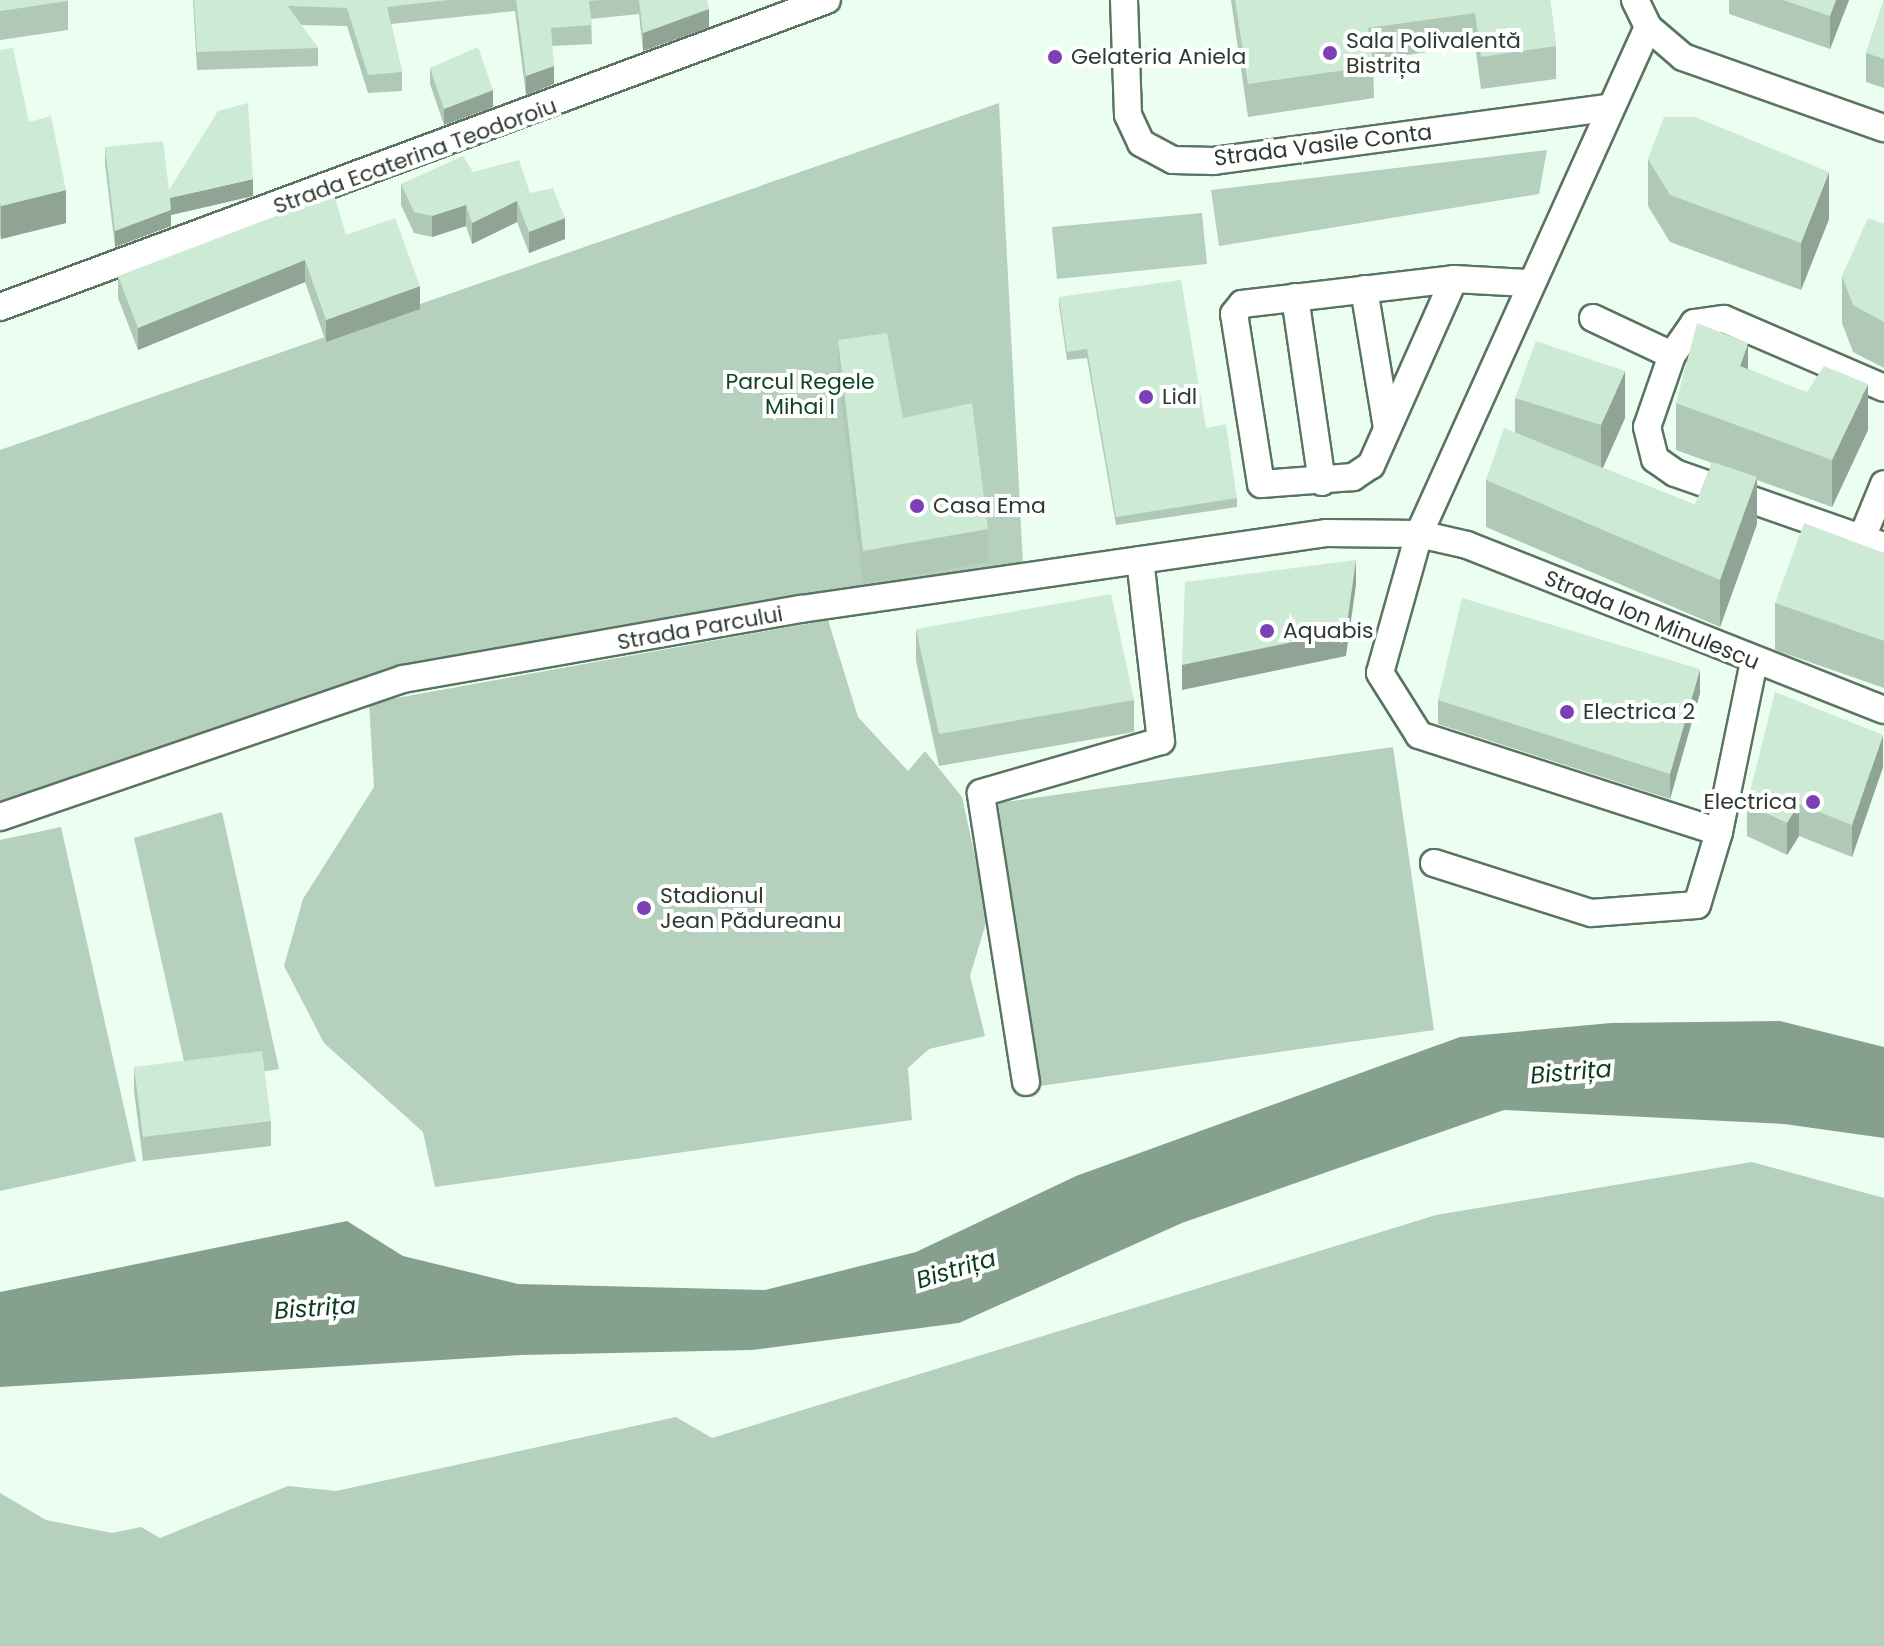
<!DOCTYPE html>
<meta charset="utf-8">
<style>
body{margin:0}
#map{position:relative;width:1884px;height:1646px;overflow:hidden;background:#ecfef1;font-family:Poppins,sans-serif}
div>[style]{position:absolute}
[style*='--x']{left:calc(var(--x)*1px);top:calc(var(--y)*1px);width:calc(var(--w)*1px);rotate:calc(var(--a)*1deg)}
.green>*{inset:0;background:#b5d0bc}
.water>*{inset:0;background:#85a18d}
.roads{filter:drop-shadow(2px 0 #597461) drop-shadow(-2px 0 #597461) drop-shadow(0 2px #597461) drop-shadow(0 -2px #597461)}
.minor>*{height:26px;margin:-13px;padding:0 13px;transform-origin:13px;border-radius:13px;background:#fff}
.wall>*{inset:0;background:#afc9b6}
.shaded-wall>*{inset:0;background:#8fa494}
.building>*{inset:0;background:#ccead4}
.dots>*{width:22px;height:22px;translate:-50% -50%;box-sizing:border-box;border:4px solid #fff;border-radius:50%}
span{translate:-50% -50%;white-space:nowrap;text-align:center;line-height:1.15;-webkit-text-stroke:8px #fff;paint-order:stroke}
.poi-label{font-size:22px;color:#2e3a31}
.left{translate:0 -50%;text-align:left}
.right{translate:-100% -50%;text-align:right}
.street-label{font-size:22px;color:#2e3a31}
.park-label{font-size:22px;color:#114326}
.water-label{font-size:24px;color:#093c20;font-style:italic}
</style>
<div id="map">
<div class="green">
<i style="clip-path:polygon(999px 103px,1023px 565px,403px 679px,0 810px,0 450px)"></i>
<i style="clip-path:polygon(1547px 150px,1539px 194px,1219px 246px,1211px 190px)"></i>
<i style="clip-path:polygon(1202px 213px,1207px 264px,1057px 279px,1052px 227px)"></i>
<i style="clip-path:polygon(828px 620px,858px 717px,908px 771px,925px 751px,962px 797px,988px 916px,970px 976px,985px 1036px,929px 1049px,908px 1068px,912px 1120px,435px 1187px,423px 1132px,324px 1043px,284px 966px,303px 899px,374px 787px,369px 703px)"></i>
<i style="clip-path:polygon(1393px 747px,1434px 1030px,1040px 1086px,998px 803px)"></i>
<i style="clip-path:polygon(222px 812px,279px 1069px,189px 1084px,134px 838px)"></i>
<i style="clip-path:polygon(61px 827px,136px 1161px,0 1191px,0 840px)"></i>
<i style="clip-path:polygon(1752px 1162px,1884px 1198px,1884px 1646px,0 1646px,0 1493px,46px 1520px,112px 1533px,141px 1527px,160px 1538px,288px 1486px,336px 1491px,676px 1417px,712px 1438px,1436px 1215px)"></i>
</div>
<div class="water">
<i style="clip-path:polygon(1780px 1021px,1884px 1047px,1884px 1138px,1784px 1124px,1504px 1110px,1182px 1223px,959px 1323px,752px 1350px,521px 1355px,0 1387px,0 1292px,347px 1221px,403px 1256px,518px 1284px,765px 1290px,916px 1252px,1076px 1176px,1460px 1037px,1611px 1023px)"></i>
</div>
<div class="roads">
<div class="minor">
<i style="--x:1124;--y:0;--w:115;--a:88"></i>
<i style="--x:1128;--y:115;--w:31;--a:65"></i>
<i style="--x:1141;--y:143;--w:36;--a:28"></i>
<i style="--x:1173;--y:160;--w:41;--a:1.4"></i>
<i style="--x:1214;--y:161;--w:395;--a:-7.7"></i>
<i style="--x:1635;--y:0;--w:30;--a:64"></i>
<i style="--x:1648;--y:27;--w:46;--a:40.6"></i>
<i style="--x:1683;--y:57;--w:213;--a:19.5"></i>
<i style="--x:1648;--y:27;--w:556;--a:114.31"></i>
<i style="--x:1419;--y:534;--w:144;--a:105.7"></i>
<i style="--x:1380;--y:673;--w:73;--a:57.8"></i>
<i style="--x:1419;--y:735;--w:315;--a:17.9"></i>
<i style="--x:1719;--y:832;--w:174;--a:-78.4"></i>
<i style="--x:1454;--y:279;--w:204;--a:114"></i>
<i style="--x:1371;--y:465;--w:22;--a:146"></i>
<i style="--x:1353;--y:477;--w:92;--a:175.6"></i>
<i style="--x:1261;--y:484;--w:172;--a:-99"></i>
<i style="--x:1234;--y:314;--w:13;--a:-51"></i>
<i style="--x:1242;--y:304;--w:213;--a:-6.7"></i>
<i style="--x:1454;--y:279;--w:73;--a:3.1"></i>
<i style="--x:1364;--y:289;--w:141;--a:80.6"></i>
<i style="--x:1295;--y:297;--w:187;--a:81.7"></i>
<i style="--x:0;--y:307;--w:882;--a:-20.37"></i>
<i style="--x:1593;--y:318;--w:87;--a:25.1"></i>
<i style="--x:1672;--y:355;--w:76;--a:109.1"></i>
<i style="--x:1647;--y:427;--w:33;--a:76"></i>
<i style="--x:1655;--y:459;--w:24;--a:35"></i>
<i style="--x:1675;--y:473;--w:221;--a:19.3"></i>
<i style="--x:1672;--y:355;--w:39;--a:-55"></i>
<i style="--x:1694;--y:323;--w:30;--a:-8"></i>
<i style="--x:1724;--y:319;--w:174;--a:23.3"></i>
<i style="--x:1862;--y:538;--w:58;--a:-67.8"></i>
<i style="--x:0;--y:817;--w:426;--a:-18.9"></i>
<i style="--x:403;--y:679;--w:404;--a:-10"></i>
<i style="--x:801;--y:609;--w:530;--a:-8.24"></i>
<i style="--x:1326;--y:533;--w:93;--a:0.6"></i>
<i style="--x:1419;--y:534;--w:49;--a:12.9"></i>
<i style="--x:1467;--y:545;--w:448;--a:21.6"></i>
<i style="--x:1434;--y:863;--w:165;--a:17.7"></i>
<i style="--x:1591;--y:913;--w:106;--a:-4.3"></i>
<i style="--x:1697;--y:905;--w:76;--a:-73.2"></i>
<i style="--x:1026;--y:1082;--w:292;--a:-98.9"></i>
<i style="--x:981;--y:793;--w:187;--a:-16.1"></i>
<i style="--x:1161;--y:741;--w:182;--a:-96.6"></i>
</div>
</div>
<div class="wall">
<i style="clip-path:polygon(0 0,68px 0,68px 30px,0 40px)"></i>
<i style="clip-path:polygon(193px 0,707px 0,709px 27px,643px 51px,639px 14px,591px 19px,592px 44px,552px 46px,554px 84px,526px 95px,515px 11px,391px 24px,402px 72px,402px 91px,368px 93px,347px 26px,301px 25px,318px 48px,318px 66px,197px 70px)"></i>
<i style="clip-path:polygon(1231px 0,1550px 0,1556px 46px,1556px 79px,1481px 89px,1475px 45px,1373px 60px,1374px 98px,1248px 117px)"></i>
<i style="clip-path:polygon(1729px 0,1849px 0,1830px 49px,1729px 14px)"></i>
<i style="clip-path:polygon(1884px 0,1884px 88px,1866px 82px,1866px 53px)"></i>
<i style="clip-path:polygon(0 50px,29px 122px,66px 223px,1px 239px,0 234px)"></i>
<i style="clip-path:polygon(430px 68px,493px 107px,444px 125px,430px 84px)"></i>
<i style="clip-path:polygon(105px 147px,169px 190px,253px 196px,171px 215px,171px 226px,115px 247px,105px 164px)"></i>
<i style="clip-path:polygon(1648px 159px,1829px 219px,1801px 290px,1670px 242px,1648px 206px)"></i>
<i style="clip-path:polygon(473px 172px,530px 193px,565px 239px,529px 253px,517px 222px,472px 244px,466px 226px,432px 237px,414px 233px,401px 205px,401px 184px)"></i>
<i style="clip-path:polygon(1884px 224px,1884px 368px,1853px 352px,1842px 323px,1842px 276px)"></i>
<i style="clip-path:polygon(346px 235px,420px 309px,326px 342px,305px 282px,138px 350px,118px 298px,118px 276px)"></i>
<i style="clip-path:polygon(1059px 297px,1206px 428px,1237px 498px,1237px 507px,1116px 525px,1087px 358px,1067px 360px,1059px 305px)"></i>
<i style="clip-path:polygon(838px 340px,903px 418px,988px 529px,988px 562px,863px 584px,838px 373px)"></i>
<i style="clip-path:polygon(1748px 369px,1868px 430px,1832px 507px,1757px 480px,1757px 524px,1720px 627px,1486px 527px,1486px 480px,1515px 433px,1515px 398px,1625px 418px,1603px 468px,1695px 505px,1712px 463px,1676px 450px,1676px 403px)"></i>
<i style="clip-path:polygon(1884px 553px,1884px 688px,1775px 650px,1775px 603px)"></i>
<i style="clip-path:polygon(916px 629px,1134px 700px,1134px 732px,939px 766px,916px 661px)"></i>
<i style="clip-path:polygon(1700px 693px,1670px 799px,1438px 724px,1438px 700px)"></i>
<i style="clip-path:polygon(1883px 767px,1852px 857px,1799px 836px,1787px 855px,1747px 836px,1747px 804px)"></i>
<i style="clip-path:polygon(134px 1067px,271px 1121px,271px 1146px,143px 1161px,134px 1091px)"></i>
</div>
<div class="shaded-wall">
<i style="clip-path:polygon(1836px 0,1849px 0,1830px 49px,1830px 16px)"></i>
<i style="clip-path:polygon(709px 9px,709px 27px,643px 51px,643px 33px)"></i>
<i style="clip-path:polygon(554px 66px,554px 84px,526px 95px,526px 76px)"></i>
<i style="clip-path:polygon(493px 90px,493px 107px,444px 125px,444px 109px)"></i>
<i style="clip-path:polygon(1829px 172px,1829px 219px,1801px 290px,1801px 243px)"></i>
<i style="clip-path:polygon(253px 179px,253px 196px,171px 215px,171px 226px,115px 247px,115px 231px,170px 198px)"></i>
<i style="clip-path:polygon(66px 190px,66px 223px,1px 239px,1px 206px)"></i>
<i style="clip-path:polygon(517px 201px,517px 222px,472px 244px,472px 223px)"></i>
<i style="clip-path:polygon(466px 205px,466px 226px,432px 237px,432px 216px)"></i>
<i style="clip-path:polygon(565px 218px,565px 239px,529px 253px,529px 232px)"></i>
<i style="clip-path:polygon(305px 260px,305px 282px,138px 350px,138px 328px)"></i>
<i style="clip-path:polygon(420px 286px,420px 309px,326px 342px,326px 320px)"></i>
<i style="clip-path:polygon(1748px 343px,1748px 390px,1740px 366px)"></i>
<i style="clip-path:polygon(1625px 371px,1625px 418px,1601px 472px,1601px 425px)"></i>
<i style="clip-path:polygon(1868px 384px,1868px 430px,1832px 507px,1832px 460px)"></i>
<i style="clip-path:polygon(1757px 477px,1757px 524px,1720px 627px,1720px 580px)"></i>
<i style="clip-path:polygon(1356px 560px,1356px 585px,1346px 656px,1182px 690px,1182px 665px)"></i>
<i style="clip-path:polygon(1700px 669px,1700px 693px,1670px 799px,1670px 774px)"></i>
<i style="clip-path:polygon(1883px 735px,1883px 767px,1852px 857px,1852px 825px)"></i>
<i style="clip-path:polygon(1799px 804px,1799px 836px,1787px 855px,1787px 823px)"></i>
</div>
<div class="building">
<i style="clip-path:polygon(0 0,68px 0,68px 1px,0 11px)"></i>
<i style="clip-path:polygon(194px 0,449px 0,387px 7px,402px 72px,368px 75px,347px 8px,288px 6px,318px 48px,197px 52px)"></i>
<i style="clip-path:polygon(516px 0,601px 0,589px 1px,592px 25px,551px 28px,554px 66px,526px 76px)"></i>
<i style="clip-path:polygon(639px 0,707px 0,709px 9px,643px 33px)"></i>
<i style="clip-path:polygon(1235px 0,1550px 0,1556px 46px,1481px 57px,1475px 13px,1368px 28px,1374px 66px,1248px 84px)"></i>
<i style="clip-path:polygon(1783px 0,1836px 0,1830px 16px)"></i>
<i style="clip-path:polygon(1884px 0,1884px 59px,1866px 53px)"></i>
<i style="clip-path:polygon(478px 47px,493px 90px,444px 109px,430px 68px)"></i>
<i style="clip-path:polygon(13px 48px,29px 122px,51px 116px,66px 190px,1px 206px,0 202px,0 50px)"></i>
<i style="clip-path:polygon(248px 103px,253px 179px,170px 198px,171px 210px,115px 231px,105px 147px,163px 141px,169px 190px,218px 111px)"></i>
<i style="clip-path:polygon(1664px 117px,1695px 117px,1829px 172px,1801px 243px,1670px 195px,1648px 159px)"></i>
<i style="clip-path:polygon(463px 156px,473px 172px,519px 160px,530px 193px,553px 188px,565px 218px,529px 232px,517px 201px,472px 223px,466px 205px,432px 216px,414px 212px,401px 184px)"></i>
<i style="clip-path:polygon(334px 194px,346px 235px,395px 218px,420px 286px,326px 320px,305px 260px,138px 328px,118px 276px)"></i>
<i style="clip-path:polygon(1868px 218px,1884px 224px,1884px 322px,1853px 305px,1842px 276px)"></i>
<i style="clip-path:polygon(1181px 280px,1206px 428px,1226px 424px,1237px 498px,1116px 517px,1087px 349px,1067px 352px,1059px 297px)"></i>
<i style="clip-path:polygon(1697px 323px,1748px 343px,1740px 366px,1807px 392px,1824px 366px,1868px 384px,1832px 460px,1676px 403px)"></i>
<i style="clip-path:polygon(887px 333px,903px 418px,972px 403px,988px 529px,863px 551px,838px 340px)"></i>
<i style="clip-path:polygon(1536px 341px,1625px 371px,1601px 425px,1515px 398px)"></i>
<i style="clip-path:polygon(1504px 428px,1695px 505px,1713px 462px,1757px 477px,1720px 580px,1486px 480px)"></i>
<i style="clip-path:polygon(1804px 523px,1884px 553px,1884px 641px,1775px 603px)"></i>
<i style="clip-path:polygon(1356px 560px,1346px 631px,1182px 665px,1185px 582px)"></i>
<i style="clip-path:polygon(1111px 594px,1134px 700px,939px 734px,916px 629px)"></i>
<i style="clip-path:polygon(1462px 598px,1700px 669px,1670px 774px,1438px 700px)"></i>
<i style="clip-path:polygon(1775px 692px,1883px 735px,1852px 825px,1799px 804px,1787px 823px,1747px 804px)"></i>
<i style="clip-path:polygon(262px 1051px,271px 1121px,143px 1137px,134px 1067px)"></i>
</div>
<div class="dots">
<i style="left:1330px;top:53px;background:#7c40b6"></i>
<i style="left:1055px;top:57px;background:#7c40b6"></i>
<i style="left:1146px;top:397px;background:#7c40b6"></i>
<i style="left:917px;top:506px;background:#7c40b6"></i>
<i style="left:1267px;top:631px;background:#7c40b6"></i>
<i style="left:1567px;top:712px;background:#7c40b6"></i>
<i style="left:1813px;top:802px;background:#7c40b6"></i>
<i style="left:644px;top:908px;background:#7c40b6"></i>
</div>
<div class="poi-label">
<span class="left" style="left:1346px;top:53px">Sala Polivalentă<br>Bistrița</span>
<span class="left" style="left:1071px;top:57px">Gelateria Aniela</span>
<span class="left" style="left:1162px;top:397px">Lidl</span>
<span class="left" style="left:933px;top:506px">Casa Ema</span>
<span class="left" style="left:1283px;top:631px">Aquabis</span>
<span class="left" style="left:1583px;top:712px">Electrica 2</span>
<span class="right" style="left:1797px;top:802px">Electrica</span>
<span class="left" style="left:660px;top:908px">Stadionul<br>Jean Pădureanu</span>
</div>
<div class="street-label">
<span style="left:1323px;top:145px;rotate:-7deg">Strada Vasile Conta</span>
<span style="left:415px;top:156px;rotate:-20deg">Strada Ecaterina Teodoroiu</span>
<span style="left:1652px;top:620px;rotate:22deg">Strada Ion Minulescu</span>
<span style="left:700px;top:628px;rotate:-10deg">Strada Parcului</span>
</div>
<div class="park-label">
<span style="left:800px;top:394px">Parcul Regele<br>Mihai I</span>
</div>
<div class="water-label">
<span style="left:1571px;top:1072px;rotate:-5deg">Bistrița</span>
<span style="left:956px;top:1269px;rotate:-17deg">Bistrița</span>
<span style="left:315px;top:1308px;rotate:-4deg">Bistrița</span>
</div>
</div>
